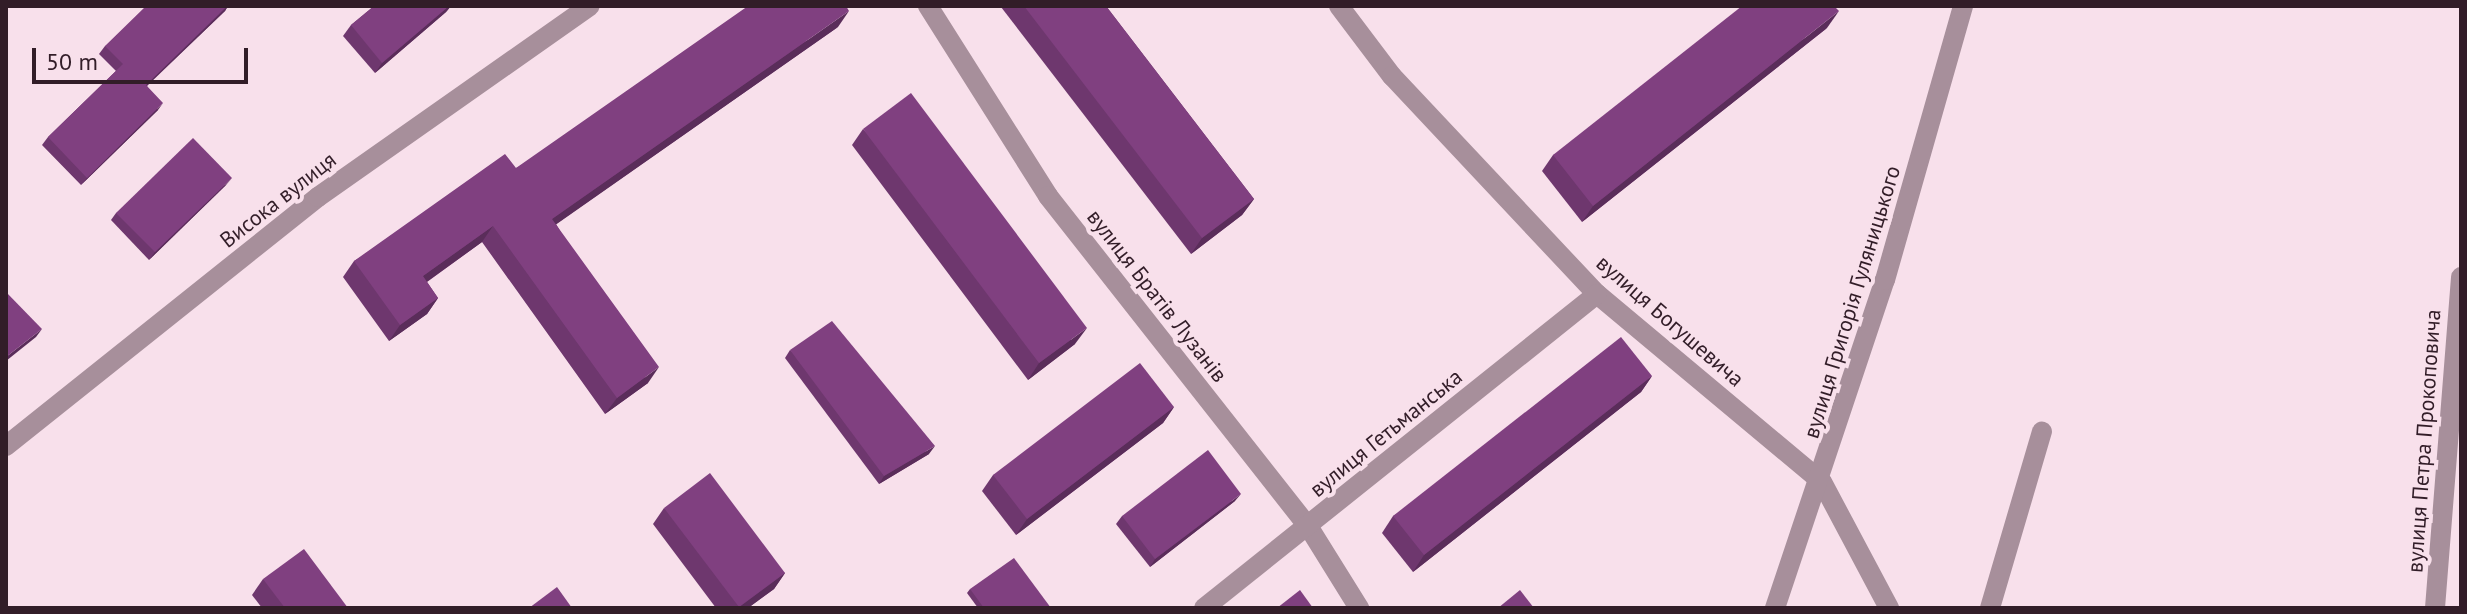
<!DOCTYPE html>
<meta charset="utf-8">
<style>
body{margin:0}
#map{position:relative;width:2467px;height:614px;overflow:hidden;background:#f8e0eb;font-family:"PT Sans",sans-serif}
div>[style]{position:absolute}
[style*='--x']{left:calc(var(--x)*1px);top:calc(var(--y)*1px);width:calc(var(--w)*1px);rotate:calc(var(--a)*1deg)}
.street>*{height:20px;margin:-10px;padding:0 10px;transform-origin:10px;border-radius:10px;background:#a78f9b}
.wall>*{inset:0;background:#6e376e}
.shaded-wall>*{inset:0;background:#5a2d5a}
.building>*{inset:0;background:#804080}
span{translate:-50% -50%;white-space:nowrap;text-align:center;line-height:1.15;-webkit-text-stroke:8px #f8e0eb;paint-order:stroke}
.street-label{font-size:22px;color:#321d28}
.frame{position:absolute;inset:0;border:8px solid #321d28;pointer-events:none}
.scale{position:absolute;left:32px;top:48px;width:216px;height:36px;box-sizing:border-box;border:4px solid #321d28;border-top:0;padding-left:10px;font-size:24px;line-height:28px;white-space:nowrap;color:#321d28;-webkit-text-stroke:6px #f8e0eb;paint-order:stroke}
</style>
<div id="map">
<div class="street">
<i style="--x:928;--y:6;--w:225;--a:57.7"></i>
<i style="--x:1048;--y:196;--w:420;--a:51.8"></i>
<i style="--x:1308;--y:526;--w:97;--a:58.1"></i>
<i style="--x:1339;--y:6;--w:88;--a:52.9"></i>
<i style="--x:1392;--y:76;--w:299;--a:46.8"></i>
<i style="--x:1597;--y:294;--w:293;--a:39.9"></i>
<i style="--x:1822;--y:482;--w:143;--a:62"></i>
<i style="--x:6;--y:446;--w:399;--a:-38.6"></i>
<i style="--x:318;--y:197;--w:332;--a:-35.1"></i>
<i style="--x:1204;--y:608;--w:503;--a:-38.62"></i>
<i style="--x:1775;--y:608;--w:346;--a:-71.5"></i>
<i style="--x:1885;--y:280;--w:285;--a:-74.1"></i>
<i style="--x:1990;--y:608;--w:184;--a:-73.6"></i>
<i style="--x:2435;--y:608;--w:332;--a:-85.5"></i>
</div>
<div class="wall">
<i style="clip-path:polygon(228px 6px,225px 11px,147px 86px,158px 110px,81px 185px,42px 145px,48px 137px,116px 71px,99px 54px,105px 46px)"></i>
<i style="clip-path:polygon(374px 6px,451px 6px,446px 12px,375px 73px,343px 36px,351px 25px)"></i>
<i style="clip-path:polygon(1002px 6px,1106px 6px,1254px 199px,1242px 215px,1191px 254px,1001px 7px)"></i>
<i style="clip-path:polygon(838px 27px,556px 224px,648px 383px,605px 414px,482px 242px,427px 282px,438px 298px,427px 314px,389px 341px,343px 277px,354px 261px,516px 168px)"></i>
<i style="clip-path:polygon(1827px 28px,1582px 222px,1542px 171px,1553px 155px)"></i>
<i style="clip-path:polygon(863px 129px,1075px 344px,1028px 380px,852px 145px)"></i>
<i style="clip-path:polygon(226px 185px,149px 260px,111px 220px,116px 213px)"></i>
<i style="clip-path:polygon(790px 350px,929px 454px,879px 484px,785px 358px)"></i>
<i style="clip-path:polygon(1652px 376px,1641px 392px,1413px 572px,1382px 533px,1393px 516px)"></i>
<i style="clip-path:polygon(1174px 407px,1163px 423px,1016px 535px,982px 491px,993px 475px)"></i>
<i style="clip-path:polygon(1235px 501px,1150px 567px,1116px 524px,1122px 516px)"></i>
<i style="clip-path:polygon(664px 508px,785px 573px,774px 589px,748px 608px,716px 608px,653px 524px)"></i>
<i style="clip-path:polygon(263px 579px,348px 608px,262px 608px,252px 595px)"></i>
<i style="clip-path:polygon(970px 589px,1051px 608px,978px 608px,967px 593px)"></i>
</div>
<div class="shaded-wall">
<i style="clip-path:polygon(228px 6px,225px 11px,140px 92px,146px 85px)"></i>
<i style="clip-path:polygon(449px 6px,451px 6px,446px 12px,375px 73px,382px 63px)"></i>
<i style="clip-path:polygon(849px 11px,838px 27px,541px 235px,552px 219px)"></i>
<i style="clip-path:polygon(1839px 11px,1827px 28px,1582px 222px,1593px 206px)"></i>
<i style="clip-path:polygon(163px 103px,158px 110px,81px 185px,87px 178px)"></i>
<i style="clip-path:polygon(232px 178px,226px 185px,149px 260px,155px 252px)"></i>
<i style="clip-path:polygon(1254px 199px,1242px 215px,1191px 254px,1202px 238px)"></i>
<i style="clip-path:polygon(493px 226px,482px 242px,411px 293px,423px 276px)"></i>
<i style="clip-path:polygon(438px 298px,427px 314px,389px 341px,400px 325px)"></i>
<i style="clip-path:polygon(1087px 328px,1075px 344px,1028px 380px,1039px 363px)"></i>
<i style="clip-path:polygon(42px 329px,36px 337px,6px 361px,6px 357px)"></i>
<i style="clip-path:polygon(659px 367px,648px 383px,605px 414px,617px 398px)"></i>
<i style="clip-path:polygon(1652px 376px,1641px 392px,1413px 572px,1424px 555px)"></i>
<i style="clip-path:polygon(1174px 407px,1163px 423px,1016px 535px,1027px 519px)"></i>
<i style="clip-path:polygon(935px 446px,929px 454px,879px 484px,884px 476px)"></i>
<i style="clip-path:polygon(1241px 494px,1235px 501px,1150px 567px,1155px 559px)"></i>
<i style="clip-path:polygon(785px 573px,774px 589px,748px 608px,738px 608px)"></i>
</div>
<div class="building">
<i style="clip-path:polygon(146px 6px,227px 6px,146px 85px,163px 103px,87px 178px,48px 137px,123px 64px,105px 46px)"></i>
<i style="clip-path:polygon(374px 6px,449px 6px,382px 63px,351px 25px)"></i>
<i style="clip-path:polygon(748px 6px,846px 6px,849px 11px,552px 219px,659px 367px,617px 398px,493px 226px,423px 276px,438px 298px,400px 325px,354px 261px,505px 154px,516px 168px)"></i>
<i style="clip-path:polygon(1024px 6px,1106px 6px,1254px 199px,1202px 238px)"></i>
<i style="clip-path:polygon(1742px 6px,1834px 6px,1839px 11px,1593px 206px,1553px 155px)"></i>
<i style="clip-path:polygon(911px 93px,1087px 328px,1039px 363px,863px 129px)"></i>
<i style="clip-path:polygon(193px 138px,232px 178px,155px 252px,116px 213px)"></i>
<i style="clip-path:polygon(6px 292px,42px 329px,6px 357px)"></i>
<i style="clip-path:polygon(832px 321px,935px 446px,884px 476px,790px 350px)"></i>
<i style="clip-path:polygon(1621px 337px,1652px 376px,1424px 555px,1393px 516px)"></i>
<i style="clip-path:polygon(1140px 363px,1174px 407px,1027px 519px,993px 475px)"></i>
<i style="clip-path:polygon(1208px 450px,1241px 494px,1155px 559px,1122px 516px)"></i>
<i style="clip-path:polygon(710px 473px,785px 573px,739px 607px,664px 508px)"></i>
<i style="clip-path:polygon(304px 549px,348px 608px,285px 608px,263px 579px)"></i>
<i style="clip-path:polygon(1014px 558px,1051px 608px,984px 608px,970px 589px)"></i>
<i style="clip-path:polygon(557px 587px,572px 608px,529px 608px)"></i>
<i style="clip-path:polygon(1300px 590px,1313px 608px,1277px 608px)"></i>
<i style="clip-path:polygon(1520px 590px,1534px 608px,1498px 608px)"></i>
</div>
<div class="street-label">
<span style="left:278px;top:200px;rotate:-38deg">Висока вулиця</span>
<span style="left:1157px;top:296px;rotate:52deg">вулиця Братів Лузанів</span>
<span style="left:1852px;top:302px;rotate:-73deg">вулиця Григорія Гуляницького</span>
<span style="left:1670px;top:321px;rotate:41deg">вулиця Богушевича</span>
<span style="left:1386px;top:433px;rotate:-39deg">вулиця Гетьманська</span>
<span style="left:2424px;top:441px;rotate:-86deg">вулиця Петра Прокоповича</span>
</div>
<div class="frame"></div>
<div class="scale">50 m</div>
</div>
